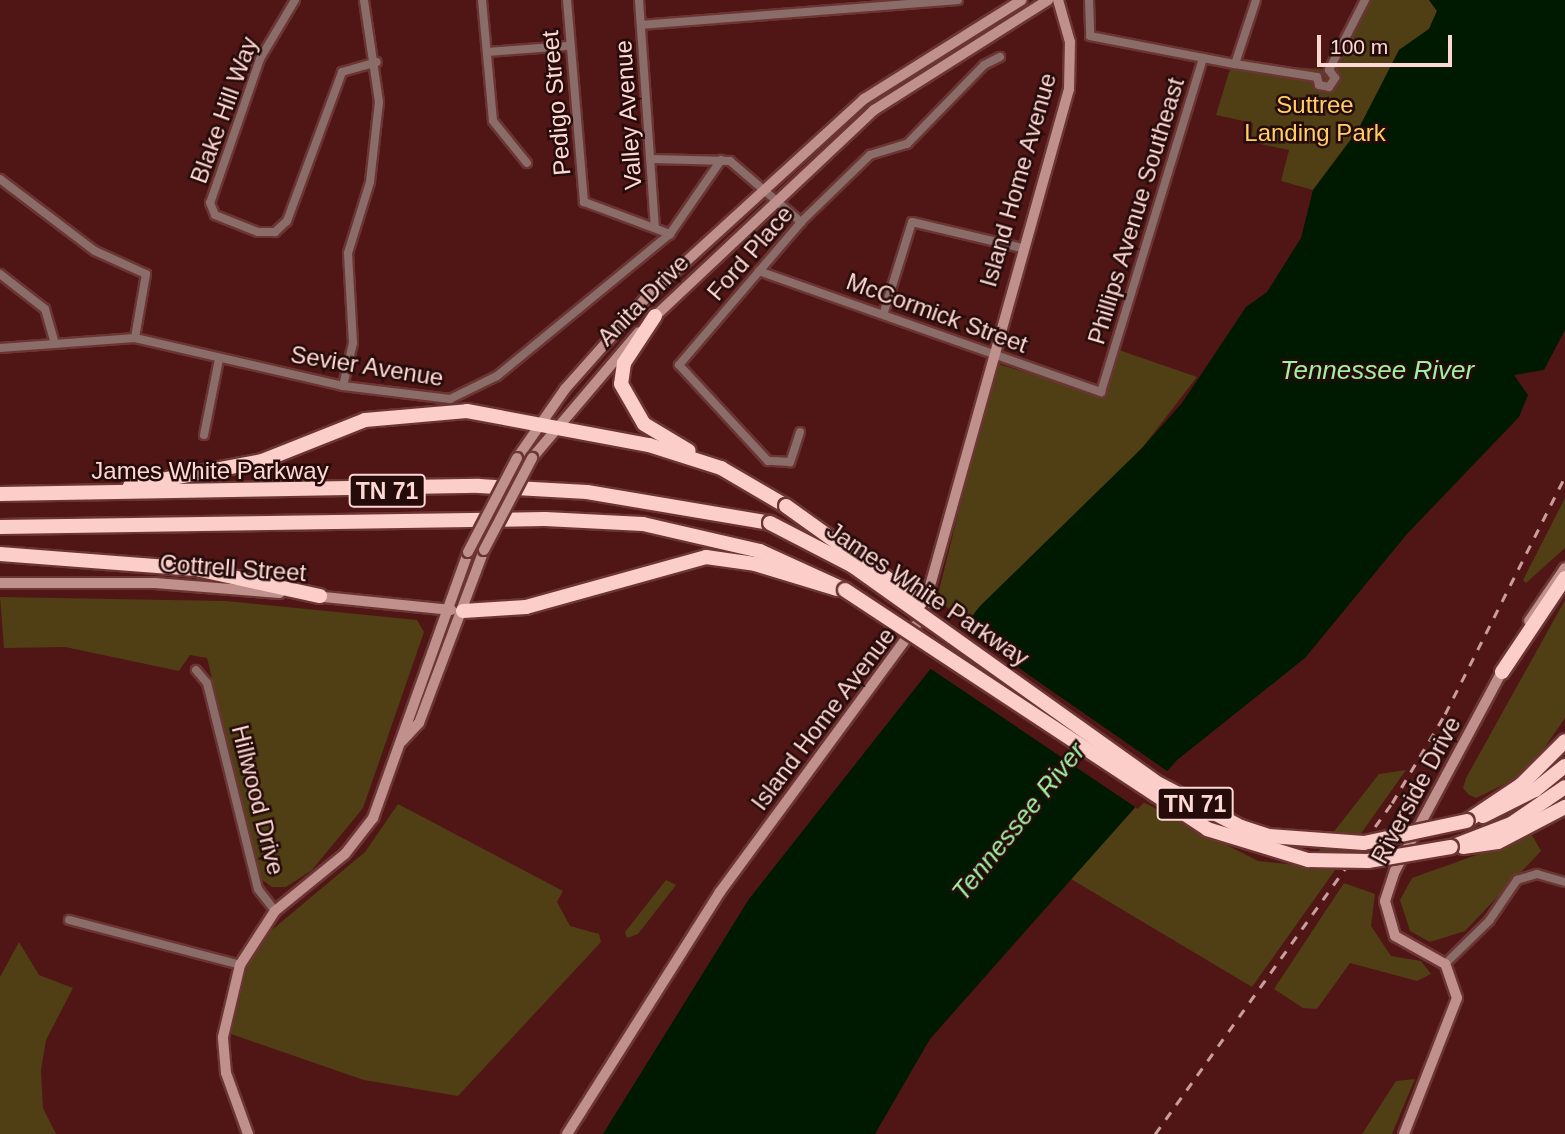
<!DOCTYPE html>
<style>
body{margin:0}
#map{position:relative;width:1565px;height:1134px;overflow:hidden;background:#4f1615;font-family:Arial,sans-serif}
div>[style]{position:absolute}
[style*='--x']{left:calc(var(--x)*1px);top:calc(var(--y)*1px);width:calc(var(--w)*1px);rotate:calc(var(--a)*1deg)}
.green>*{inset:0;background:#503e14}
.water>*{inset:0;background:#001a01}
.pier>*{inset:0;background:#4f1615}
.roads{filter:drop-shadow(2px 0 #6b3534) drop-shadow(-2px 0 #6b3534) drop-shadow(0 2px #6b3534) drop-shadow(0 -2px #6b3534)}
.street>*{height:8px;margin:-4px;padding:0 4px;transform-origin:4px;border-radius:4px;background:#8a6c69}
.secondary>*{height:10px;margin:-5px;padding:0 5px;transform-origin:5px;border-radius:5px;background:#c0908c}
.highway>*{height:14px;margin:-7px;padding:0 7px;transform-origin:7px;border-radius:7px;background:#fbcec9}
.rail>*{height:2.5px;margin-top:-1.25px;transform-origin:0;background:repeating-linear-gradient(90deg,#ca9e9b 0 9px,transparent 0 18px)}
.bridges{filter:drop-shadow(2px 0 #6b3534) drop-shadow(-2px 0 #6b3534) drop-shadow(0 2px #6b3534) drop-shadow(0 -2px #6b3534)}
.secondary-bridge>*{height:10px;margin:-5px;padding:0 5px;transform-origin:5px;border-radius:5px;background:#c0908c}
.highway-bridge>*{height:14px;margin:-7px;padding:0 7px;transform-origin:7px;border-radius:7px;background:#fbcec9}
span{translate:-50% -50%;white-space:nowrap;text-align:center;line-height:1.15;-webkit-text-stroke:5px #250c0a;paint-order:stroke}
.shield-label span{padding:2px 5px;background:#250c0a;border:2px solid;border-radius:5px;-webkit-text-stroke-width:0}
.shield-label{font-size:23px;color:#fed8d4;font-weight:700}
.street-label{font-size:24px;color:#fed8d4}
.park-label{font-size:24px;color:#ffcf64}
.water-label{font-size:26px;color:#9ef1a0;font-style:italic}
.scale{position:absolute;left:1317px;top:35px;width:135px;height:32px;box-sizing:border-box;border:4px solid #fed8d4;border-top:0;padding-left:9px;font-size:21px;line-height:24px;white-space:nowrap;color:#fed8d4;-webkit-text-stroke:5px #250c0a;paint-order:stroke}
</style>
<div id="map">
<div class="green">
<i style="clip-path:polygon(1365px 0,1429px 0,1437px 11px,1429px 29px,1399px 50px,1358px 130px,1313px 190px,1281px 181px,1289px 150px,1251px 142px,1253px 123px,1216px 115px,1229px 72px,1235px 64px,1326px 69px)"></i>
<i style="clip-path:polygon(1119px 350px,1197px 377px,1142px 448px,967px 623px,937px 599px,995px 363px,1103px 396px)"></i>
<i style="clip-path:polygon(1565px 498px,1565px 548px,1526px 583px,1523px 580px)"></i>
<i style="clip-path:polygon(0 597px,226px 601px,417px 620px,424px 632px,363px 808px,312px 870px,286px 887px,272px 887px,261px 879px,207px 658px,190px 655px,179px 671px,65px 647px,4px 648px)"></i>
<i style="clip-path:polygon(1565px 600px,1565px 718px,1538px 757px,1511px 781px,1476px 798px,1469px 795px,1463px 788px,1466px 778px)"></i>
<i style="clip-path:polygon(1406px 770px,1252px 987px,1071px 879px,1141px 801px,1258px 861px,1307px 866px,1379px 774px)"></i>
<i style="clip-path:polygon(398px 804px,563px 891px,557px 902px,570px 926px,599px 934px,601px 942px,458px 1096px,364px 1080px,231px 1034px,248px 964px,267px 934px,365px 852px)"></i>
<i style="clip-path:polygon(1532px 835px,1541px 851px,1465px 931px,1430px 942px,1410px 931px,1400px 900px,1412px 878px)"></i>
<i style="clip-path:polygon(666px 880px,676px 885px,638px 934px,627px 938px,625px 932px)"></i>
<i style="clip-path:polygon(1344px 883px,1375px 894px,1371px 926px,1391px 956px,1421px 961px,1431px 974px,1417px 981px,1350px 963px,1317px 1009px,1303px 1008px,1274px 989px)"></i>
<i style="clip-path:polygon(19px 942px,39px 975px,73px 988px,46px 1040px,41px 1070px,43px 1108px,56px 1134px,0 1134px,0 977px)"></i>
<i style="clip-path:polygon(1415px 1079px,1392px 1134px,1362px 1134px,1396px 1081px)"></i>
</div>
<div class="water">
<i style="clip-path:polygon(1429px 0,1565px 0,1565px 330px,1544px 370px,1514px 375px,1528px 395px,1519px 417px,1407px 534px,1305px 658px,1177px 760px,930px 1039px,875px 1134px,603px 1134px,749px 899px,980px 606px,1142px 448px,1182px 403px,1246px 307px,1267px 292px,1301px 238px,1313px 190px,1358px 130px,1399px 50px,1429px 29px,1437px 11px)"></i>
</div>
<div class="pier">
<i style="clip-path:polygon(960px 626px,1036px 680px,1170px 773px,1138px 809px,928px 667px)"></i>
</div>
<div class="roads">
<div class="street">
<i style="--x:295;--y:0;--w:69;--a:120.7"></i>
<i style="--x:260;--y:59;--w:152;--a:109.1"></i>
<i style="--x:210;--y:203;--w:13;--a:67"></i>
<i style="--x:215;--y:215;--w:46;--a:21.6"></i>
<i style="--x:258;--y:232;--w:17;--a:0"></i>
<i style="--x:275;--y:232;--w:16;--a:-43"></i>
<i style="--x:287;--y:221;--w:159;--a:-69.7"></i>
<i style="--x:342;--y:72;--w:36;--a:-16"></i>
<i style="--x:482;--y:0;--w:121;--a:84.8"></i>
<i style="--x:493;--y:121;--w:54;--a:51"></i>
<i style="--x:567;--y:0;--w:203;--a:85.2"></i>
<i style="--x:584;--y:202;--w:92;--a:20.4"></i>
<i style="--x:639;--y:0;--w:228;--a:86"></i>
<i style="--x:1089;--y:0;--w:36;--a:88"></i>
<i style="--x:1090;--y:36;--w:115;--a:11"></i>
<i style="--x:641;--y:25;--w:318;--a:-4.5"></i>
<i style="--x:487;--y:52;--w:80;--a:-4.3"></i>
<i style="--x:1235;--y:64;--w:83;--a:9"></i>
<i style="--x:1329;--y:70;--w:79;--a:-62.8"></i>
<i style="--x:1317;--y:77;--w:8;--a:76"></i>
<i style="--x:1319;--y:85;--w:10;--a:11"></i>
<i style="--x:1329;--y:87;--w:11;--a:-56"></i>
<i style="--x:1335;--y:78;--w:10;--a:-127"></i>
<i style="--x:650;--y:159;--w:80;--a:1.4"></i>
<i style="--x:730;--y:161;--w:94;--a:40.7"></i>
<i style="--x:0;--y:179;--w:119;--a:37.2"></i>
<i style="--x:95;--y:251;--w:56;--a:24.3"></i>
<i style="--x:146;--y:274;--w:65;--a:99.8"></i>
<i style="--x:759;--y:271;--w:363;--a:19.5"></i>
<i style="--x:1101;--y:392;--w:349;--a:-73"></i>
<i style="--x:1203;--y:58;--w:33;--a:11"></i>
<i style="--x:1235;--y:64;--w:67;--a:-71.8"></i>
<i style="--x:0;--y:274;--w:57;--a:37.9"></i>
<i style="--x:45;--y:309;--w:32;--a:74"></i>
<i style="--x:884;--y:312;--w:94;--a:-72.7"></i>
<i style="--x:912;--y:222;--w:113;--a:13.3"></i>
<i style="--x:0;--y:348;--w:135;--a:-4.2"></i>
<i style="--x:135;--y:338;--w:213;--a:13"></i>
<i style="--x:343;--y:386;--w:108;--a:6.9"></i>
<i style="--x:450;--y:399;--w:52;--a:-26.1"></i>
<i style="--x:497;--y:376;--w:224;--a:-39.4"></i>
<i style="--x:670;--y:234;--w:90;--a:-55.4"></i>
<i style="--x:343;--y:386;--w:44;--a:-76.9"></i>
<i style="--x:353;--y:343;--w:90;--a:-93.2"></i>
<i style="--x:348;--y:253;--w:74;--a:-72.8"></i>
<i style="--x:370;--y:182;--w:81;--a:-83.6"></i>
<i style="--x:379;--y:102;--w:103;--a:-98.4"></i>
<i style="--x:800;--y:432;--w:32;--a:108"></i>
<i style="--x:790;--y:462;--w:22;--a:-177"></i>
<i style="--x:768;--y:461;--w:131;--a:-132.8"></i>
<i style="--x:679;--y:365;--w:188;--a:-49.5"></i>
<i style="--x:801;--y:222;--w:96;--a:-44.2"></i>
<i style="--x:870;--y:155;--w:39;--a:-17"></i>
<i style="--x:907;--y:144;--w:110;--a:-45.7"></i>
<i style="--x:984;--y:65;--w:18;--a:-27"></i>
<i style="--x:204;--y:435;--w:77;--a:-78.8"></i>
<i style="--x:196;--y:670;--w:17;--a:50"></i>
<i style="--x:207;--y:683;--w:212;--a:76.1"></i>
<i style="--x:258;--y:889;--w:28;--a:52"></i>
<i style="--x:69;--y:920;--w:177;--a:14.7"></i>
<i style="--x:1445;--y:964;--w:62;--a:-44.3"></i>
<i style="--x:1489;--y:921;--w:50;--a:-55.7"></i>
<i style="--x:1517;--y:880;--w:21;--a:-17"></i>
<i style="--x:1537;--y:874;--w:29;--a:16"></i>
</div>
<div class="secondary">
<i style="--x:650;--y:321;--w:308;--a:-43.3"></i>
<i style="--x:874;--y:110;--w:206;--a:-32.3"></i>
<i style="--x:517;--y:458;--w:84;--a:-55.2"></i>
<i style="--x:565;--y:389;--w:120;--a:-48.4"></i>
<i style="--x:645;--y:299;--w:297;--a:-42.4"></i>
<i style="--x:864;--y:99;--w:186;--a:-32.1"></i>
<i style="--x:532;--y:458;--w:165;--a:-49.7"></i>
<i style="--x:0;--y:583;--w:155;--a:0"></i>
<i style="--x:155;--y:583;--w:125;--a:4.6"></i>
<i style="--x:314;--y:596;--w:138;--a:5.8"></i>
<i style="--x:1529;--y:621;--w:64;--a:-55.8"></i>
<i style="--x:402;--y:741;--w:25;--a:-47"></i>
<i style="--x:419;--y:723;--w:185;--a:-69.4"></i>
<i style="--x:248;--y:1134;--w:65;--a:-109.8"></i>
<i style="--x:226;--y:1073;--w:36;--a:-95"></i>
<i style="--x:223;--y:1037;--w:74;--a:-76.7"></i>
<i style="--x:240;--y:965;--w:64;--a:-57.1"></i>
<i style="--x:275;--y:911;--w:90;--a:-39.2"></i>
<i style="--x:345;--y:854;--w:46;--a:-52.1"></i>
<i style="--x:373;--y:818;--w:282;--a:-70.3"></i>
<i style="--x:567;--y:1134;--w:286;--a:-57.7"></i>
<i style="--x:720;--y:892;--w:340;--a:-53.7"></i>
<i style="--x:921;--y:618;--w:549;--a:-74.37"></i>
<i style="--x:1069;--y:89;--w:47;--a:-88.8"></i>
<i style="--x:1070;--y:42;--w:44;--a:-105.9"></i>
<i style="--x:1404;--y:1134;--w:146;--a:-68.7"></i>
<i style="--x:1457;--y:998;--w:36;--a:-109"></i>
<i style="--x:1445;--y:964;--w:57;--a:-150.8"></i>
<i style="--x:1395;--y:936;--w:36;--a:-106"></i>
<i style="--x:1385;--y:901;--w:32;--a:-72"></i>
<i style="--x:1395;--y:871;--w:233;--a:-61.8"></i>
</div>
<div class="highway">
<i style="--x:655;--y:316;--w:56;--a:123.4"></i>
<i style="--x:624;--y:363;--w:21;--a:98"></i>
<i style="--x:621;--y:384;--w:46;--a:60.1"></i>
<i style="--x:644;--y:424;--w:52;--a:31"></i>
<i style="--x:130;--y:486;--w:134;--a:-10.7"></i>
<i style="--x:262;--y:461;--w:111;--a:-21.7"></i>
<i style="--x:365;--y:420;--w:102;--a:-5"></i>
<i style="--x:467;--y:411;--w:185;--a:10.6"></i>
<i style="--x:649;--y:445;--w:76;--a:17.7"></i>
<i style="--x:721;--y:468;--w:75;--a:30.3"></i>
<i style="--x:0;--y:494;--w:479;--a:-1"></i>
<i style="--x:479;--y:486;--w:108;--a:3.2"></i>
<i style="--x:587;--y:492;--w:186;--a:9.6"></i>
<i style="--x:0;--y:527;--w:545;--a:-0.84"></i>
<i style="--x:545;--y:519;--w:98;--a:2.9"></i>
<i style="--x:643;--y:524;--w:120;--a:13"></i>
<i style="--x:760;--y:551;--w:94;--a:24.6"></i>
<i style="--x:0;--y:554;--w:197;--a:4.4"></i>
<i style="--x:196;--y:569;--w:127;--a:12.3"></i>
<i style="--x:463;--y:611;--w:63;--a:-3.6"></i>
<i style="--x:526;--y:607;--w:187;--a:-15.5"></i>
<i style="--x:706;--y:557;--w:49;--a:8.1"></i>
<i style="--x:755;--y:564;--w:86;--a:17"></i>
<i style="--x:1502;--y:672;--w:113;--a:-56.2"></i>
<i style="--x:1483;--y:816;--w:58;--a:-26.6"></i>
<i style="--x:1535;--y:790;--w:38;--a:-39"></i>
<i style="--x:1467;--y:821;--w:65;--a:-33.7"></i>
<i style="--x:1521;--y:785;--w:62;--a:-45"></i>
<i style="--x:1451;--y:847;--w:64;--a:-21"></i>
<i style="--x:1511;--y:824;--w:65;--a:-34.4"></i>
<i style="--x:1463;--y:847;--w:35;--a:-8"></i>
<i style="--x:1498;--y:842;--w:76;--a:-27.6"></i>
</div>
</div>
<div class="rail">
<i style="--x:1155;--y:1134;--w:407;--a:-54.4"></i>
<i style="--x:1392;--y:803;--w:104;--a:-59.2"></i>
<i style="--x:1445;--y:714;--w:267;--a:-63.2"></i>
</div>
<div class="bridges">
<div class="secondary-bridge">
<i style="--x:484;--y:550;--w:104;--a:-62.4"></i>
<i style="--x:468;--y:552;--w:106;--a:-62.5"></i>
</div>
<div class="highway-bridge">
<i style="--x:786;--y:506;--w:165;--a:35.6"></i>
<i style="--x:770;--y:523;--w:93;--a:27.4"></i>
<i style="--x:853;--y:566;--w:376;--a:35.5"></i>
<i style="--x:1159;--y:784;--w:93;--a:27.7"></i>
<i style="--x:1241;--y:827;--w:29;--a:18"></i>
<i style="--x:1269;--y:836;--w:95;--a:4.2"></i>
<i style="--x:1364;--y:843;--w:105;--a:-12.1"></i>
<i style="--x:845;--y:590;--w:434;--a:33.4"></i>
<i style="--x:1207;--y:829;--w:106;--a:17.1"></i>
<i style="--x:1308;--y:860;--w:60;--a:1"></i>
<i style="--x:1368;--y:861;--w:84;--a:-9.6"></i>
</div>
</div>
<div class="shield-label">
<span style="left:387px;top:491px">TN 71</span>
<span style="left:1195px;top:804px">TN 71</span>
</div>
<div class="street-label">
<span style="left:556px;top:103px;rotate:-95deg">Pedigo Street</span>
<span style="left:224px;top:110px;rotate:-70deg">Blake Hill Way</span>
<span style="left:628px;top:115px;rotate:-94deg">Valley Avenue</span>
<span style="left:1018px;top:180px;rotate:-74deg">Island Home Avenue</span>
<span style="left:1136px;top:211px;rotate:-73deg">Phillips Avenue Southeast</span>
<span style="left:750px;top:253px;rotate:-49deg">Ford Place</span>
<span style="left:643px;top:300px;rotate:-45deg">Anita Drive</span>
<span style="left:937px;top:313px;rotate:20deg">McCormick Street</span>
<span style="left:367px;top:366px;rotate:9deg">Sevier Avenue</span>
<span style="left:210px;top:471px">James White Parkway</span>
<span style="left:233px;top:568px;rotate:4deg">Cottrell Street</span>
<span style="left:928px;top:594px;rotate:34deg">James White Parkway</span>
<span style="left:823px;top:719px;rotate:-53deg">Island Home Avenue</span>
<span style="left:1416px;top:790px;rotate:-62deg">Riverside Drive</span>
<span style="left:258px;top:800px;rotate:76deg">Hillwood Drive</span>
</div>
<div class="park-label">
<span style="left:1315px;top:119px">Suttree<br>Landing Park</span>
</div>
<div class="water-label">
<span style="left:1377px;top:371px">Tennessee River</span>
<span style="left:1019px;top:822px;rotate:-51deg">Tennessee River</span>
</div>
<div class="scale">100 m</div>
</div>
